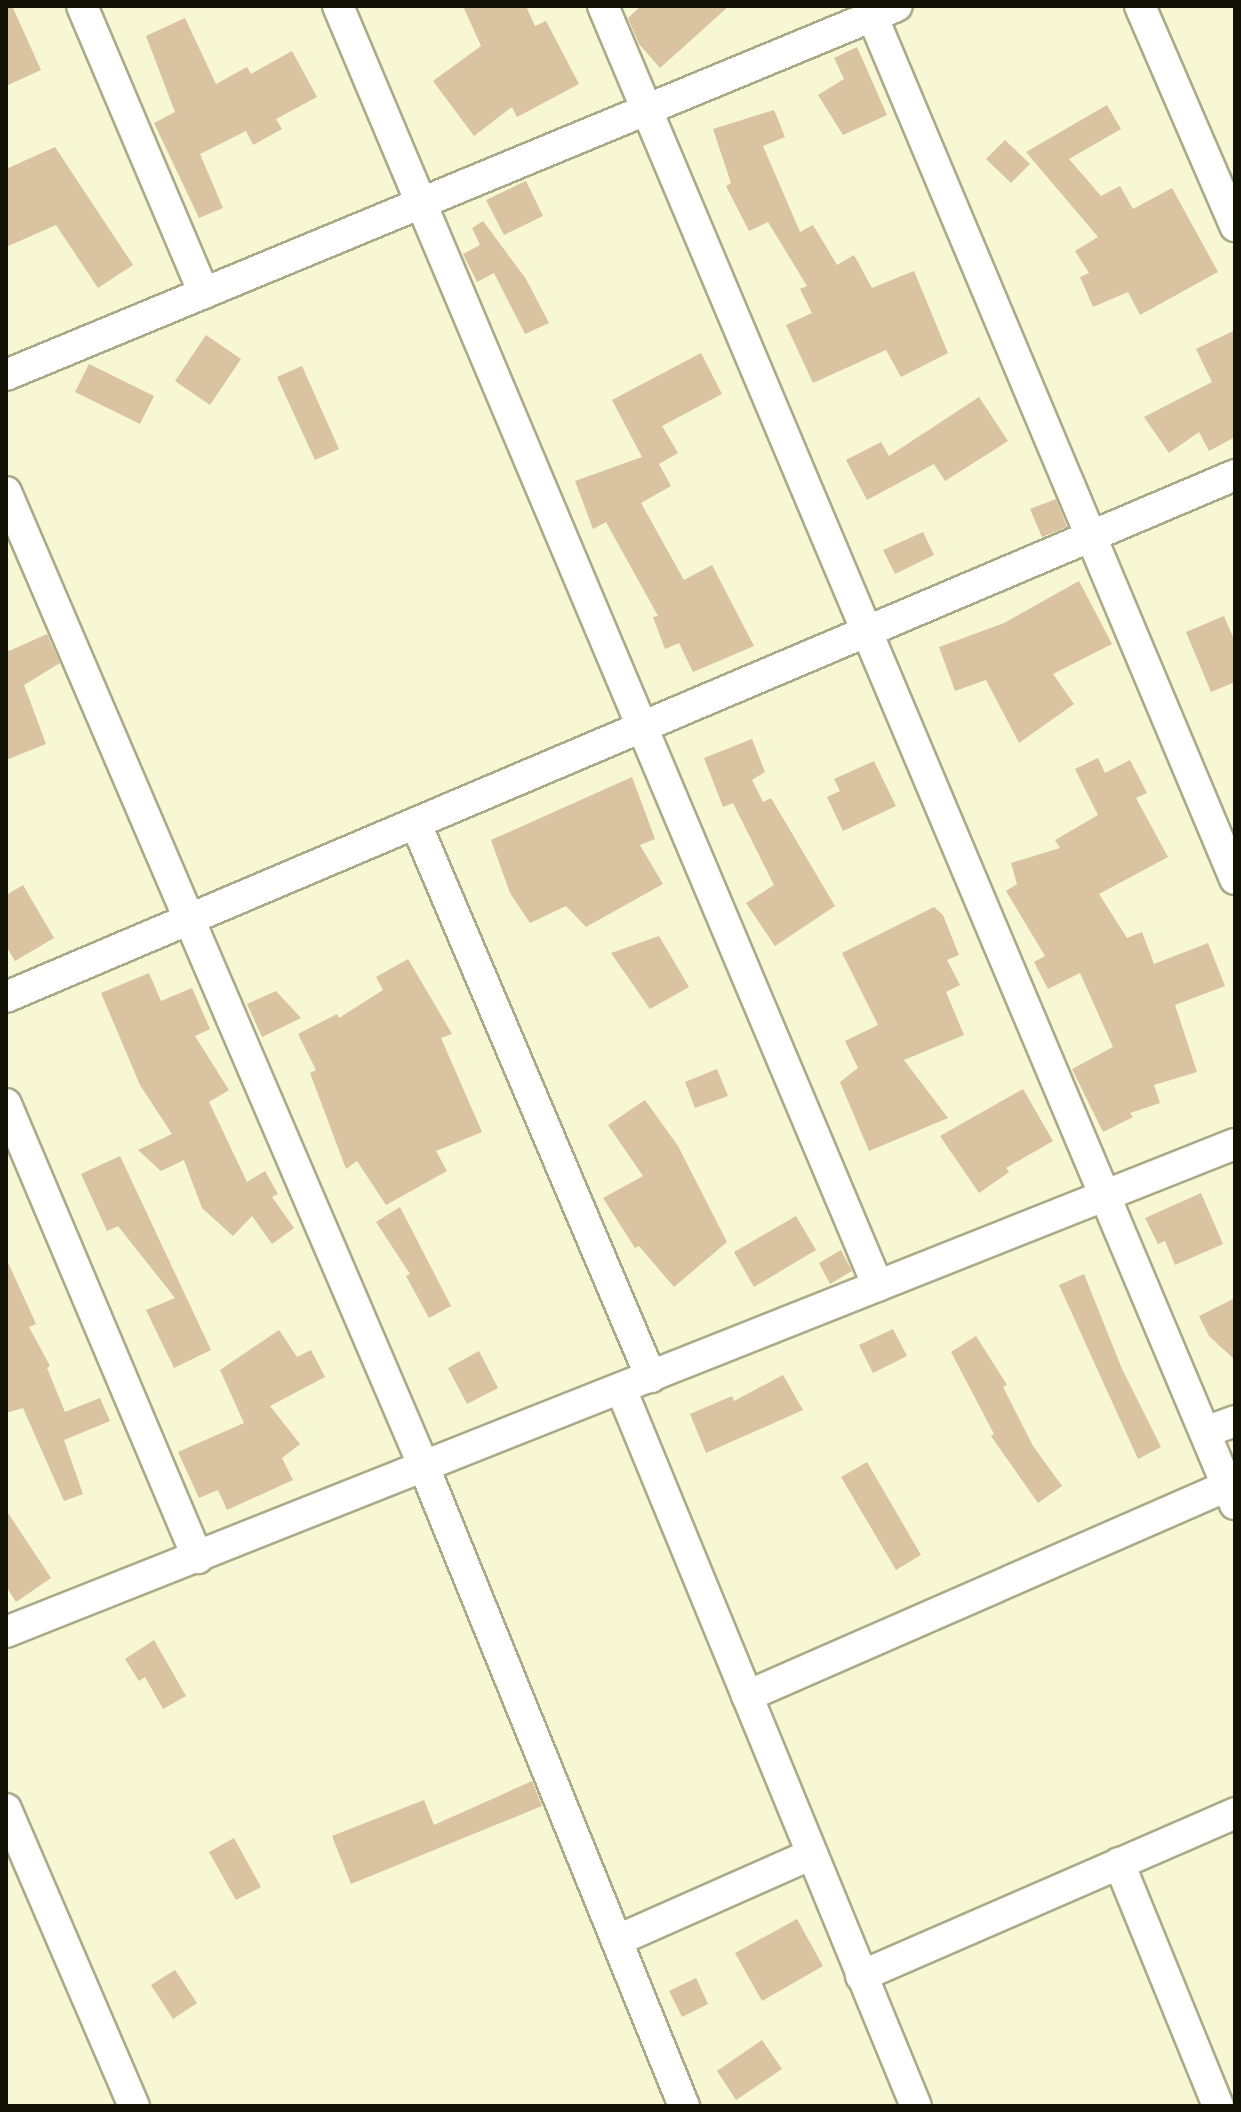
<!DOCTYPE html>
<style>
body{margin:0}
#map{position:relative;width:1241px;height:2112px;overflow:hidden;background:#f7f7d3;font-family:Lato,sans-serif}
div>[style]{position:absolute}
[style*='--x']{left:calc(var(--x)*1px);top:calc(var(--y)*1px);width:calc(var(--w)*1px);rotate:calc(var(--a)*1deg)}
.building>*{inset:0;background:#d9c3a1}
.roads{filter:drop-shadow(2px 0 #abaa88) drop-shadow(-2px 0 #abaa88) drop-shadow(0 2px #abaa88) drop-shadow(0 -2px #abaa88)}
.minor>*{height:30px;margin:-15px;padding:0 15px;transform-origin:15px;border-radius:15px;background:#fff}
span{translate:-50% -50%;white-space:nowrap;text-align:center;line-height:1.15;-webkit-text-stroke:8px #fff;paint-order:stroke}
.frame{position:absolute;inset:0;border:8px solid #121106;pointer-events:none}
</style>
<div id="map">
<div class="building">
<i style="clip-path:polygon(6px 6px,12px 6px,41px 70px,6px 86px)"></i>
<i style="clip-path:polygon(463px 6px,526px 6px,535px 26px,546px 21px,579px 84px,517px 117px,512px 107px,474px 136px,433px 81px,481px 46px)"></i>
<i style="clip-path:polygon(641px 6px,729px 6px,660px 68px,639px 44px,628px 18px)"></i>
<i style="clip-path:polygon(185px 18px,216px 84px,247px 67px,251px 74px,292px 51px,317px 97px,276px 119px,282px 129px,253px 145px,246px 131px,200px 154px,223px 208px,199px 218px,154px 123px,175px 112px,146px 36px)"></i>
<i style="clip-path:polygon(857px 47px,887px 115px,843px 135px,818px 95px,844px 79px,834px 58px)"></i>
<i style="clip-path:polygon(1107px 105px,1121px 129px,1069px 159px,1101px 196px,1120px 186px,1133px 209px,1172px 188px,1218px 272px,1140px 315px,1128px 292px,1093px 307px,1080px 277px,1089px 273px,1075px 251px,1098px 237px,1026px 152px)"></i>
<i style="clip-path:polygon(774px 110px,785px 137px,763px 146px,800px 232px,813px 225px,837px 265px,854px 255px,872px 288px,914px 271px,948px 353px,901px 377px,886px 350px,813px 383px,786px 325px,812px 313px,800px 289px,807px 286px,768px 222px,749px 231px,726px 186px,731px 183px,713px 129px)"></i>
<i style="clip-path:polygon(1005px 140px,1030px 164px,1011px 183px,986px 159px)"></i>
<i style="clip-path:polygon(55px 147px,133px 265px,98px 288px,56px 225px,6px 247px,6px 169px)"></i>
<i style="clip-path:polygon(526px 181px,543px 216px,504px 235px,486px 200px)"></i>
<i style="clip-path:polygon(483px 221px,526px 279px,549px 323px,525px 334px,494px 273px,477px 282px,463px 254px,480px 245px,472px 228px)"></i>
<i style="clip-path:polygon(1235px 330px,1235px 437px,1209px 451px,1199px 432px,1169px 453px,1144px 417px,1212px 382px,1196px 349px)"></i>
<i style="clip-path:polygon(206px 335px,241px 359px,210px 405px,175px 381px)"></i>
<i style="clip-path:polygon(701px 353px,722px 394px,662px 426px,678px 453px,659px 464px,671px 486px,641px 503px,684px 580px,712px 565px,754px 646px,693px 672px,679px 643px,665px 649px,653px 617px,658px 616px,606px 522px,593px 529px,575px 481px,642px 457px,612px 400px)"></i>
<i style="clip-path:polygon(89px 364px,154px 396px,140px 424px,75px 392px)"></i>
<i style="clip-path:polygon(302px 366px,339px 449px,315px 460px,277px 377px)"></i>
<i style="clip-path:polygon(979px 397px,1008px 441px,945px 481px,934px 464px,867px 500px,846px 460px,881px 442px,889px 456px)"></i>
<i style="clip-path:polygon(1056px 499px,1067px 527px,1042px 537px,1030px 509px)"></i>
<i style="clip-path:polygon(923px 532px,934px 555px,895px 574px,883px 550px)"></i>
<i style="clip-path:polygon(1079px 581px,1112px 644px,1053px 674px,1074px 704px,1019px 743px,986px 680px,955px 691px,939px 647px,1004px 623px)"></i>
<i style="clip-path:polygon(1224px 616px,1235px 642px,1235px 682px,1211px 692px,1186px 632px)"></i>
<i style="clip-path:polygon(47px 634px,60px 663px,24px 685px,46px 744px,6px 760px,6px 644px,9px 651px)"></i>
<i style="clip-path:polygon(752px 739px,765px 772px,752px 780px,763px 802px,771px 798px,835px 906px,775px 946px,746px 903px,774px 885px,733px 803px,723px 807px,704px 758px)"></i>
<i style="clip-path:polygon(1098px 758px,1105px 773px,1130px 760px,1147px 793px,1136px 798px,1168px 857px,1099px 894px,1127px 938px,1142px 932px,1154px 964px,1208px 943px,1225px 986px,1175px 1005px,1197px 1072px,1154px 1085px,1160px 1103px,1130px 1113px,1133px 1117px,1103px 1132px,1072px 1069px,1113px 1047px,1080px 973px,1048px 989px,1034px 962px,1045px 956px,1006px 891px,1017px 884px,1011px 863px,1060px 848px,1055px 840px,1098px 815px,1075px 769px)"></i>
<i style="clip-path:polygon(874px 761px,896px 806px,843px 831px,827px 797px,840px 791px,834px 779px)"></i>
<i style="clip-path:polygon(632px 777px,655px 839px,640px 845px,663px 884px,586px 927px,566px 906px,530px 923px,510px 893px,491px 840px)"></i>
<i style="clip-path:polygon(23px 885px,54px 938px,15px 961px,6px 946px,6px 895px)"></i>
<i style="clip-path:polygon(934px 907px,943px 915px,959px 955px,947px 960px,960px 985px,946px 992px,964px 1035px,904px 1060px,948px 1118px,869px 1151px,840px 1082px,858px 1068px,845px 1041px,878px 1025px,842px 953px)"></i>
<i style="clip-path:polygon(659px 936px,689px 987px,650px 1009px,611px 953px)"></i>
<i style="clip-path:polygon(408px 959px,452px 1034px,441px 1038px,482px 1132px,436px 1151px,447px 1171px,386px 1205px,357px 1161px,346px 1169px,310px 1073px,316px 1070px,298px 1034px,337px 1014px,339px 1018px,383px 990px,376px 977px)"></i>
<i style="clip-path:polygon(149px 973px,161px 1001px,192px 988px,210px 1029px,195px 1036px,229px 1090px,209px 1102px,247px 1182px,265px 1171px,278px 1194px,272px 1197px,294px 1228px,272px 1244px,252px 1216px,233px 1236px,202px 1208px,184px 1160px,161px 1171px,138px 1150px,172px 1134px,140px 1085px,101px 993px)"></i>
<i style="clip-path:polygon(276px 991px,301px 1018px,262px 1037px,247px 1004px)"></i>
<i style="clip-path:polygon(717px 1069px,728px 1096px,695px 1108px,685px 1082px)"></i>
<i style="clip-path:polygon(1023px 1089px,1053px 1141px,1006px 1168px,1009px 1172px,979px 1193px,940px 1136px)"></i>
<i style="clip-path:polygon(645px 1100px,678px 1146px,727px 1242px,674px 1287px,639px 1246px,635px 1248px,603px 1198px,643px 1176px,608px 1125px)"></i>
<i style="clip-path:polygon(120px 1156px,211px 1350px,174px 1368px,146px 1310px,175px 1298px,118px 1226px,107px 1231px,81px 1174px)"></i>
<i style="clip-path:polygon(1201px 1193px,1223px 1244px,1175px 1265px,1165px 1241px,1158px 1244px,1145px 1218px)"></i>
<i style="clip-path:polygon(400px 1207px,451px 1306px,429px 1318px,406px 1276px,410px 1274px,376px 1222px)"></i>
<i style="clip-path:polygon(796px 1216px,816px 1250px,754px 1287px,734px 1252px)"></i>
<i style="clip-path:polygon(841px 1250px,852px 1271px,830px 1284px,819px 1263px)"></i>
<i style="clip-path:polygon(6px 1258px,36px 1324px,29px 1327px,50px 1366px,47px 1368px,65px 1412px,100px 1398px,110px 1421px,64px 1440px,83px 1494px,64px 1501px,23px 1408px,6px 1413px)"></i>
<i style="clip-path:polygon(1084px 1274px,1122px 1369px,1161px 1447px,1138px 1459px,1059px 1285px)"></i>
<i style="clip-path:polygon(1235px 1298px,1235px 1360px,1209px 1336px,1199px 1316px)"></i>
<i style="clip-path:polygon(893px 1329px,907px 1356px,873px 1373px,859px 1345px)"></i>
<i style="clip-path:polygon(279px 1330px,297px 1357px,311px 1350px,325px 1377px,270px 1406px,300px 1444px,282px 1458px,293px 1480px,227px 1510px,218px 1490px,199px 1498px,178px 1452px,244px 1423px,220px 1370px)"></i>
<i style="clip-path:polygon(976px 1336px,1007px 1385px,1003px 1387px,1033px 1446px,1062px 1486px,1038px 1503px,991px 1436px,994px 1434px,951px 1352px)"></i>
<i style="clip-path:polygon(479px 1351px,498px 1388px,467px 1404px,448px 1368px)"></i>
<i style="clip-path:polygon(783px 1375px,803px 1410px,706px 1453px,690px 1414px,732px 1396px,734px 1401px)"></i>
<i style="clip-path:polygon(867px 1462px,921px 1555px,896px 1570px,841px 1477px)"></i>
<i style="clip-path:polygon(6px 1510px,51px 1578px,16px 1602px,6px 1586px)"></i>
<i style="clip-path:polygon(154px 1640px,186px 1696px,163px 1709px,145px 1677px,139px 1681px,125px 1659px)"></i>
<i style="clip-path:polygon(532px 1781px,542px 1806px,351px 1884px,332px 1836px,424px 1800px,434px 1825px)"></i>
<i style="clip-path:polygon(234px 1838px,261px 1887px,236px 1900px,209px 1852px)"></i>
<i style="clip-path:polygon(797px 1919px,823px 1966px,762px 2001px,735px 1953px)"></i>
<i style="clip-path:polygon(175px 1970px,197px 2003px,173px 2019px,151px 1985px)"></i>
<i style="clip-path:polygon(696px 1978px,708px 2004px,682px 2017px,669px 1991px)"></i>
<i style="clip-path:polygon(762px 2040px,782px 2069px,736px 2100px,717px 2071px)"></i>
</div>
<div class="roads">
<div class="minor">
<i style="--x:82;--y:6;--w:312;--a:67"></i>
<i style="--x:338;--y:6;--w:1389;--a:67.13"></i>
<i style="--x:603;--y:6;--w:1626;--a:67.13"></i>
<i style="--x:868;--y:6;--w:947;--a:67.2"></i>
<i style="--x:1140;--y:6;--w:240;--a:66.6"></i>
<i style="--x:6;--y:375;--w:964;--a:-22.5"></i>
<i style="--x:6;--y:492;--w:1061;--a:66.79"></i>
<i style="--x:424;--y:1467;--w:690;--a:67.86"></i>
<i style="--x:416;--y:824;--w:601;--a:66.98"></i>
<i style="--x:6;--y:997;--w:1335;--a:-23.01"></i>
<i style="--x:6;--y:1104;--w:493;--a:67.1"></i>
<i style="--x:621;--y:1389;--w:775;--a:67.64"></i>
<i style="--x:1205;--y:1432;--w:32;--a:-20"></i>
<i style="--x:6;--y:1632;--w:1322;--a:-21.66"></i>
<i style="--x:747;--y:1696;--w:524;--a:-23.63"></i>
<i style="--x:6;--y:1809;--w:323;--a:66.7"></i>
<i style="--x:1119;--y:1863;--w:262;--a:67.8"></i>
<i style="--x:618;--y:1940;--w:212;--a:-23.9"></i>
<i style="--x:861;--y:1976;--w:408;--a:-23.5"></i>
</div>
</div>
<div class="frame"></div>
</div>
